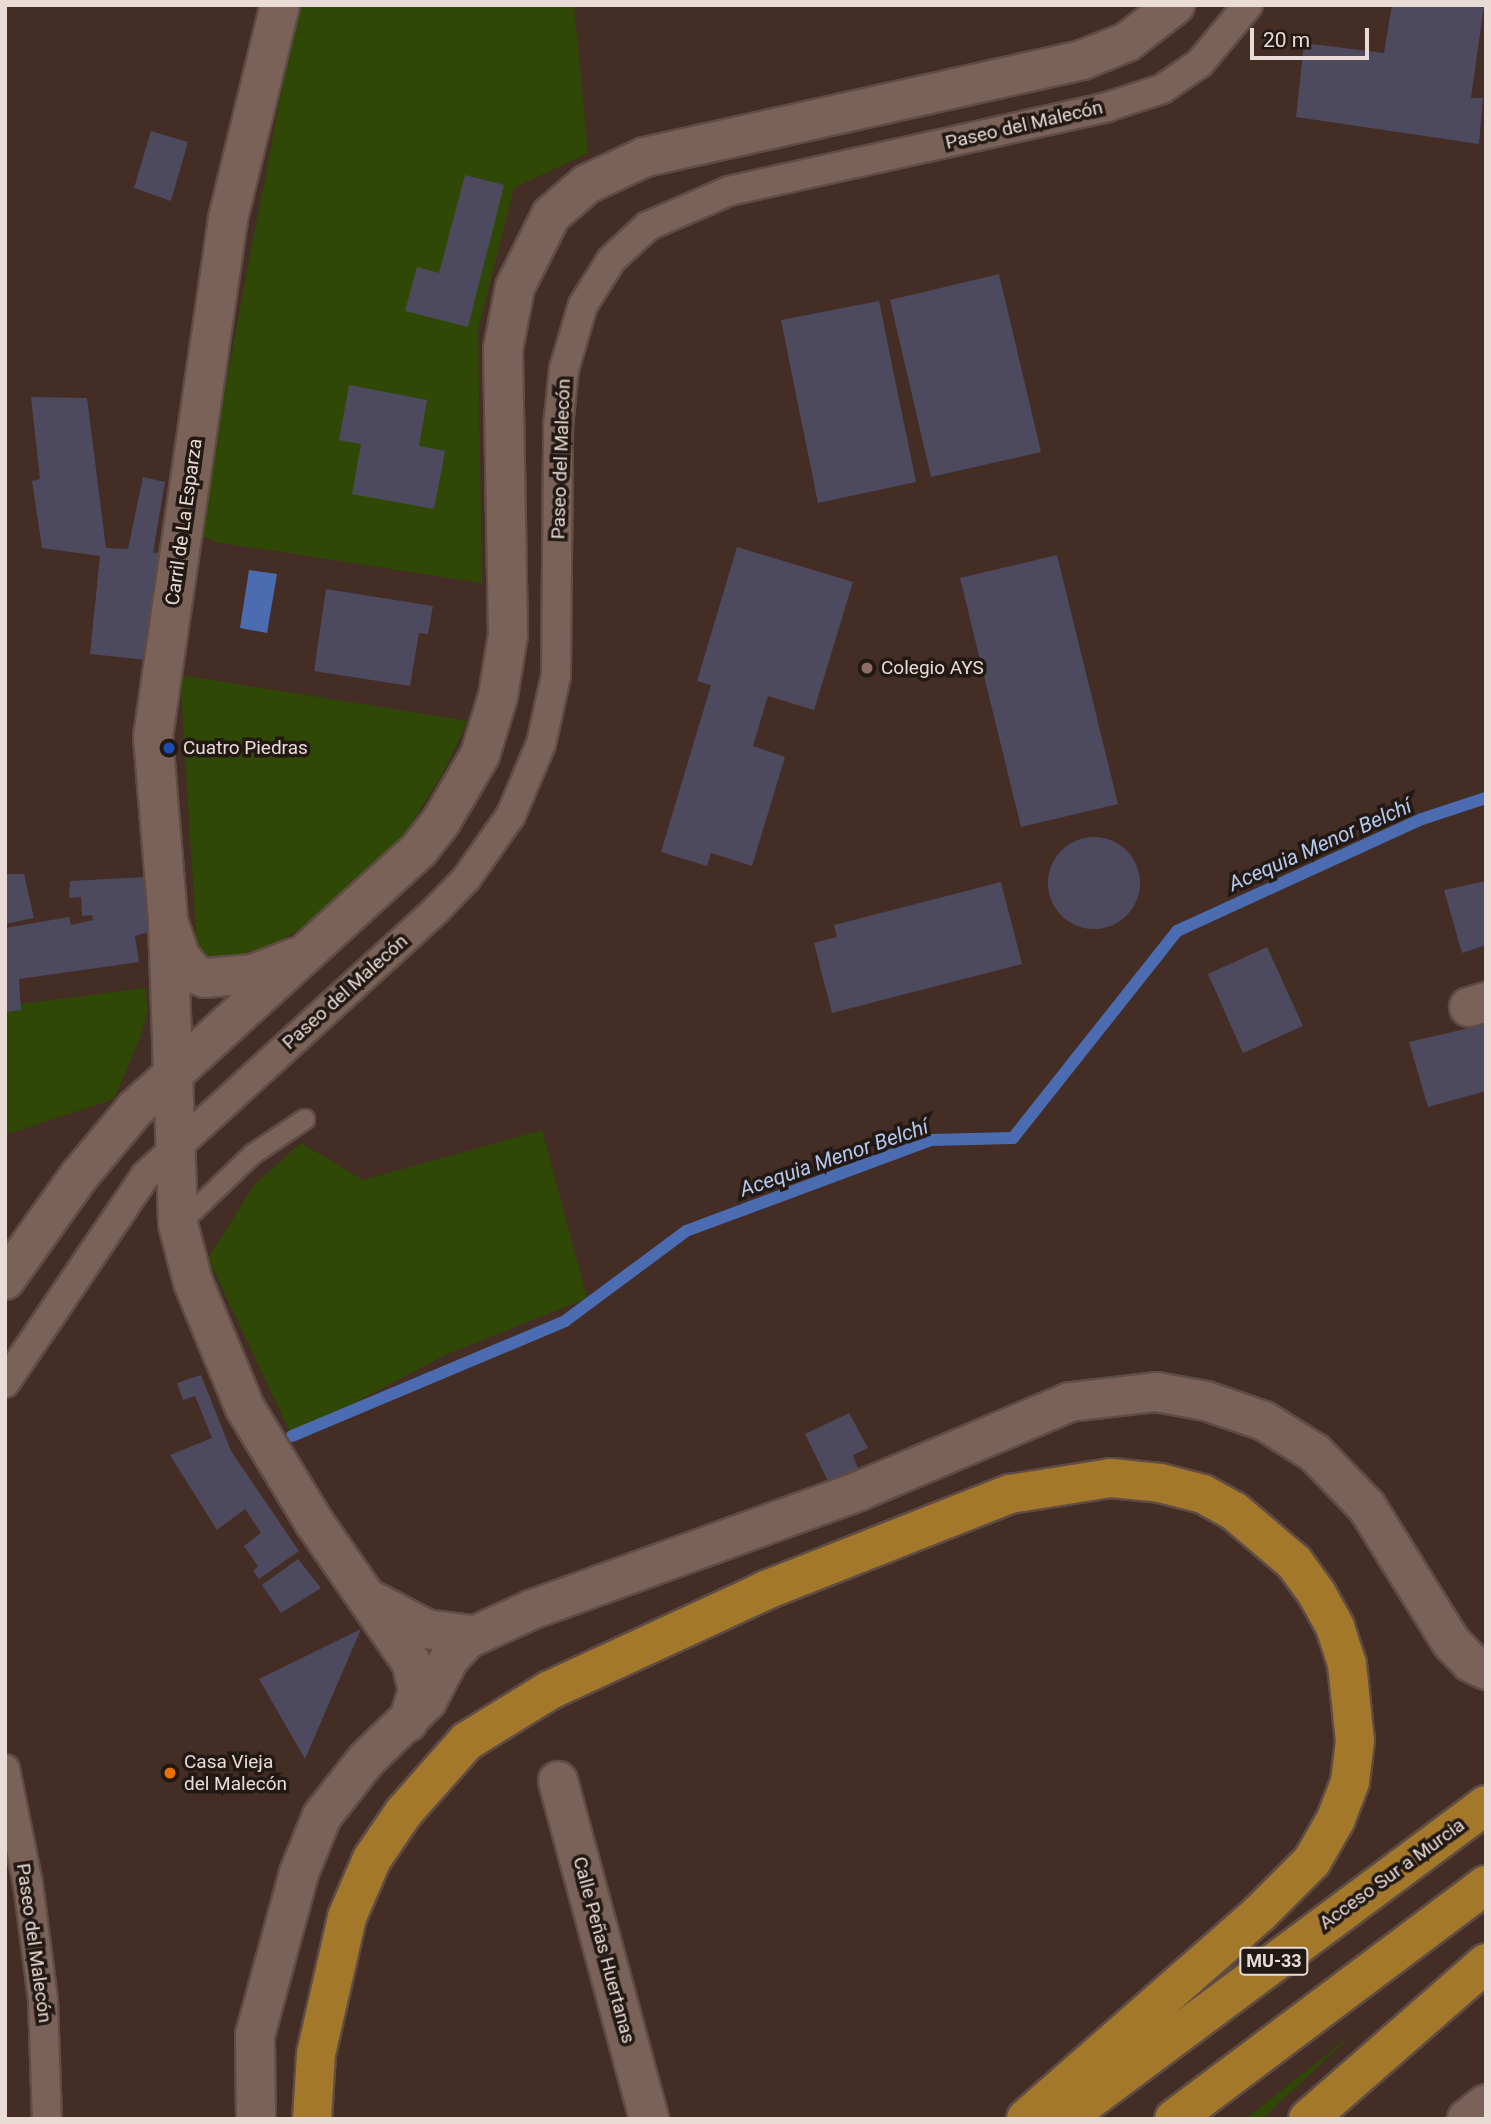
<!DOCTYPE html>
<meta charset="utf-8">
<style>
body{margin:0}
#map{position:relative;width:1491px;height:2124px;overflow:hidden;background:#432d25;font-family:Roboto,sans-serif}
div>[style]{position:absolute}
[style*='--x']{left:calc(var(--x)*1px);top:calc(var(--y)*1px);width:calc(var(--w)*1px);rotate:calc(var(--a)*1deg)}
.green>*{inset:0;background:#304805}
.water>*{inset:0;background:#4b6cb1}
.stream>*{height:12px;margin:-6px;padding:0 6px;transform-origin:6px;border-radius:6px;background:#4b6cb1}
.building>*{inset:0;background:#4d4a5f}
.round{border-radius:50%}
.roads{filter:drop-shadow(2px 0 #5e4c45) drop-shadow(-2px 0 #5e4c45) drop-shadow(0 2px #5e4c45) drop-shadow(0 -2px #5e4c45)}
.service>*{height:19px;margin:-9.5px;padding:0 9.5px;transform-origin:9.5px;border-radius:9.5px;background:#7b6258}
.pedestrian>*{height:28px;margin:-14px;padding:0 14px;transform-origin:14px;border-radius:14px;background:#7b6258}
.minor>*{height:38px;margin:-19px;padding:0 19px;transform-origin:19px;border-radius:19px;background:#7b6258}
.tertiary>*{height:38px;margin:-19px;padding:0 19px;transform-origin:19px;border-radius:19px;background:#7b6258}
.motorway>*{height:38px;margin:-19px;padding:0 19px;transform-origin:19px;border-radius:19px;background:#a3782b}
.dots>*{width:19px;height:19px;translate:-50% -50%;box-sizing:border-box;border:4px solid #221814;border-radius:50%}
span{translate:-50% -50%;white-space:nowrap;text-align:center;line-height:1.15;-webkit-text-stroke:7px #221814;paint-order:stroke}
.shield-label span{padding:2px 5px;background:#221814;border:2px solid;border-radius:5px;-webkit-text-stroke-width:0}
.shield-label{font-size:18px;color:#e9dbd5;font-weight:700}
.street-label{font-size:19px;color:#e9dbd5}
.poi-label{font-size:19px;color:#e9dbd5}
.left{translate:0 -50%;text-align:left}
.water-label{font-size:21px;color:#b5c9ef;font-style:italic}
.frame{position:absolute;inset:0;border:7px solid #e9dbd5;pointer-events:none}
.scale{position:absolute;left:1250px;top:28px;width:119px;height:32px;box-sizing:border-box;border:4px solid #e9dbd5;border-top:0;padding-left:9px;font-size:21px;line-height:24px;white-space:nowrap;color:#e9dbd5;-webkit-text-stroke:5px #221814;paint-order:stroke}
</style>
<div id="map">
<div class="green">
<i style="clip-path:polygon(298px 5px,574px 5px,588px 153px,514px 188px,478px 330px,482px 583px,216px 542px,197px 534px)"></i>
<i style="clip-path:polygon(180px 675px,468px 721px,444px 771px,396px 849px,324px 914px,272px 946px,198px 965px)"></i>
<i style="clip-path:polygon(145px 988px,148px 1010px,140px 1038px,114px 1099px,5px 1135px,5px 1006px)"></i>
<i style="clip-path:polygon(542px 1130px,587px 1298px,445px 1355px,292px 1436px,208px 1258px,255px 1184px,301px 1143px,363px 1180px)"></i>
<i style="clip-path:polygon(1354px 2033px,1262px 2119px,1245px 2119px)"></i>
</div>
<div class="water">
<i style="clip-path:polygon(249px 570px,277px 574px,267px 633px,240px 628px)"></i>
</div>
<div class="stream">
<i style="--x:292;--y:1436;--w:296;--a:-22.8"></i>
<i style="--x:565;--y:1321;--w:151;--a:-36.6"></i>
<i style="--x:686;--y:1231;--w:261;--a:-20.4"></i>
<i style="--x:931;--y:1140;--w:82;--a:-1.4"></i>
<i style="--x:1013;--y:1138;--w:264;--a:-51.6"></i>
<i style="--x:1177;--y:931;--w:269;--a:-24.6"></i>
<i style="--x:1422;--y:819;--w:67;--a:-18.2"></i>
</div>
<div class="building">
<i style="clip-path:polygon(1392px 5px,1484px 5px,1471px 98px,1483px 98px,1479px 144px,1296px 117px,1304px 43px,1384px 53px)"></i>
<i style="clip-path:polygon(151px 131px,188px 142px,171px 201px,134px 188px)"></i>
<i style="clip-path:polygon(465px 175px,504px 185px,468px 327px,405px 311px,417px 267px,439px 273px)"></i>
<i style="clip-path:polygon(999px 274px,1041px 452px,931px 477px,890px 300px)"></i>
<i style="clip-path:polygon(879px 301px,916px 482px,818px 503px,781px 320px)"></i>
<i style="clip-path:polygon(349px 385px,427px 400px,419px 446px,445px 451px,434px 509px,352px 494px,361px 444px,339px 440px)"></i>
<i style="clip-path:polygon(31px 397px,87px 398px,106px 548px,128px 549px,143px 477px,165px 482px,153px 553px,164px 552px,147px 660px,90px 654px,100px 556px,42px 548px,32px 481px,40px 479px)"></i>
<i style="clip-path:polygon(737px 547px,853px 582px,814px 710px,768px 696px,753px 746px,785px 757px,752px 866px,711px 853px,707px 866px,661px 852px,711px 685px,697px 681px)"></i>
<i style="clip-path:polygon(1057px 555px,1118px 804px,1021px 827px,960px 578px)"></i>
<i style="clip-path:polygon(326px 589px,433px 606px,428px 634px,419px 633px,410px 686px,314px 671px)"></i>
<i class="round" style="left:1048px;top:837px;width:92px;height:92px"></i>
<i style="clip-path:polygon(5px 874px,24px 874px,34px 918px,5px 924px)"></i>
<i style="clip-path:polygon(146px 877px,152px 931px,135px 936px,139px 962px,19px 979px,21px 1010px,5px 1012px,5px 928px,69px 917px,71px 925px,93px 920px,92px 915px,82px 916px,81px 897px,69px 898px,70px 881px)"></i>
<i style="clip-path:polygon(1486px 881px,1486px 945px,1462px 953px,1444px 890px)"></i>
<i style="clip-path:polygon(1001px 882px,1022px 964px,832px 1013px,814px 943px,837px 937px,834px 925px)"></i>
<i style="clip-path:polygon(1267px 947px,1303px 1026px,1243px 1053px,1208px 974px)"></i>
<i style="clip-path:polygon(1486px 1024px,1486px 1091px,1428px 1107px,1409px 1042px)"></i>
<i style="clip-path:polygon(201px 1375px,231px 1451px,299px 1551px,259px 1579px,253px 1571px,258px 1566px,244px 1546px,261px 1533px,245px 1509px,217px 1530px,170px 1455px,212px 1438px,195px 1396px,183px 1400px,177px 1383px)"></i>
<i style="clip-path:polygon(849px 1413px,868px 1448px,853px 1455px,858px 1469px,829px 1483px,805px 1434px)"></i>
<i style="clip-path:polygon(298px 1559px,321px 1588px,281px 1613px,262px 1585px)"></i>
<i style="clip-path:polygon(361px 1629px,305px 1759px,259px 1679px)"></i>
</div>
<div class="roads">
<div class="service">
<i style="--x:179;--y:1224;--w:101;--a:-43.8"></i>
<i style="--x:252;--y:1154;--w:63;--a:-33.9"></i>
</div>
<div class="pedestrian">
<i style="--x:5;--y:1383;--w:250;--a:-55.9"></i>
<i style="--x:145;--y:1176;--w:394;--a:-42.4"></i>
<i style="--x:436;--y:910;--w:43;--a:-45.9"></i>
<i style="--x:466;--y:879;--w:78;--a:-54.9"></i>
<i style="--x:511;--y:815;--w:77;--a:-67.1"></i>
<i style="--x:541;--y:744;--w:70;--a:-77.6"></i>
<i style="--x:556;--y:676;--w:249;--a:-89.5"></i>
<i style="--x:558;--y:427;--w:58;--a:-84.1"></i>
<i style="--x:564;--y:369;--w:67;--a:-73.5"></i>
<i style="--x:583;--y:305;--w:54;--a:-57.8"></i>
<i style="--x:612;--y:259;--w:49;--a:-42.5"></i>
<i style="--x:648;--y:226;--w:88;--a:-23.4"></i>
<i style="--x:729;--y:191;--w:387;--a:-12.5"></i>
<i style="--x:1107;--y:107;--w:58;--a:-18.1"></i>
<i style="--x:1162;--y:89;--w:46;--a:-34.4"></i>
<i style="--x:1200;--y:63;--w:75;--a:-50.4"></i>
<i style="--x:5;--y:1769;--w:117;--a:78.7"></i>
<i style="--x:28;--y:1884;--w:117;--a:82.6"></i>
<i style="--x:43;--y:2000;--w:119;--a:88.1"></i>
</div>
<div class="minor">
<i style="--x:280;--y:5;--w:220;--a:103.7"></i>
<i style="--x:228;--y:219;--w:523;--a:98.24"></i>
<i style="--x:153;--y:737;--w:185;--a:85.3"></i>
<i style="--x:168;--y:921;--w:303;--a:88.1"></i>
<i style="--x:178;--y:1224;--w:60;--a:75.5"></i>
<i style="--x:193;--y:1282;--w:136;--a:67.6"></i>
<i style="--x:245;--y:1408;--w:133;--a:58.8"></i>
<i style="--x:314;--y:1522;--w:170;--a:55.3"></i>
<i style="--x:411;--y:1662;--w:30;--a:76"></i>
<i style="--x:418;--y:1691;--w:33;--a:108"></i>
<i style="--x:1469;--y:1007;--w:18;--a:-16"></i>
<i style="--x:375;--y:1602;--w:58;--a:27.9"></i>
<i style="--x:426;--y:1629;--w:47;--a:7.3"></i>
<i style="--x:558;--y:1781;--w:350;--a:74.9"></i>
<i style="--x:256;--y:2119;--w:84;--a:-90.7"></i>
<i style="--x:255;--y:2035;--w:168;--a:-74.8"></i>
<i style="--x:299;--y:1873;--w:61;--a:-68"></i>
<i style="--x:322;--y:1816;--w:71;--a:-51.8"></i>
<i style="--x:366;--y:1760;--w:85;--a:-44"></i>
<i style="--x:427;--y:1701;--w:47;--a:-62.4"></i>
<i style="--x:449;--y:1659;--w:27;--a:-48"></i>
<i style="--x:467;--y:1639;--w:70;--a:-24.4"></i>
<i style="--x:531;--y:1610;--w:349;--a:-19.9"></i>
<i style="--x:859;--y:1491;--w:229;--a:-22.9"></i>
<i style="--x:1070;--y:1402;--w:87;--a:-6.6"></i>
<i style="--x:1156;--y:1392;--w:51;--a:10.2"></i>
<i style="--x:1206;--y:1401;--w:61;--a:19"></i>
<i style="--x:1264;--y:1421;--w:60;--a:32.1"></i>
<i style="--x:1315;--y:1453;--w:75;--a:46.1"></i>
<i style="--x:1367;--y:1507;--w:159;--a:58.1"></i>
<i style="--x:1451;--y:1642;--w:28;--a:46"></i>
<i style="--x:1470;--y:1662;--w:18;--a:27"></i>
<i style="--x:1467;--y:2119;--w:24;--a:-38"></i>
</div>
<div class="tertiary">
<i style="--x:168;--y:921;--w:39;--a:71"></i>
<i style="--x:181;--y:958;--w:21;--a:49"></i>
<i style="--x:195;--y:974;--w:11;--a:22"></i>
<i style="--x:205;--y:978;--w:48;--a:-4.8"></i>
<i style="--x:253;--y:974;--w:44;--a:-21.3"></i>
<i style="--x:5;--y:1280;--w:128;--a:-54.6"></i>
<i style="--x:79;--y:1176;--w:87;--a:-50.1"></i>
<i style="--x:135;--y:1109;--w:383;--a:-42.4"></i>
<i style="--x:418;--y:851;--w:39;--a:-52"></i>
<i style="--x:442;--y:820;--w:75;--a:-59.7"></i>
<i style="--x:480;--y:755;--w:62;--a:-73"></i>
<i style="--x:498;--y:696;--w:62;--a:-80.7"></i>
<i style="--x:508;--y:635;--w:286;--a:-91"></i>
<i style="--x:503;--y:349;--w:63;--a:-79"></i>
<i style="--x:515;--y:287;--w:80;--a:-63.4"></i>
<i style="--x:551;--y:215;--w:48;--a:-40.7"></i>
<i style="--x:587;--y:184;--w:64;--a:-25"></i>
<i style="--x:645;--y:157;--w:448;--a:-12.5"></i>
<i style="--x:1082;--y:60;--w:48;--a:-21.8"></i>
<i style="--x:1127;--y:42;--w:61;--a:-37.6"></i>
</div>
<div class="motorway">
<i style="--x:312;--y:2119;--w:65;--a:-86.5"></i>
<i style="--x:316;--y:2054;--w:140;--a:-77.2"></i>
<i style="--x:347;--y:1917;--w:63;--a:-66.7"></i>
<i style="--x:372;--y:1859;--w:57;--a:-55.8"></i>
<i style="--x:404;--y:1812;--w:95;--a:-48.4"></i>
<i style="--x:467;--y:1741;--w:97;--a:-31.6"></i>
<i style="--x:550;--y:1690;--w:238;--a:-24.8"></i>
<i style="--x:766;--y:1590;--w:262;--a:-21.5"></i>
<i style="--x:1010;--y:1494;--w:102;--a:-9"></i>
<i style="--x:1111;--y:1478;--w:49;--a:5.8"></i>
<i style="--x:1160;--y:1483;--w:44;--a:14.3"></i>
<i style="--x:1203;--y:1494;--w:35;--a:29"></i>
<i style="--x:1234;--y:1511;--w:79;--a:40.4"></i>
<i style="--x:1294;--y:1562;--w:39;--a:54"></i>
<i style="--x:1317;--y:1594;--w:38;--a:61"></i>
<i style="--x:1335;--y:1627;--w:39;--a:72"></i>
<i style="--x:1347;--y:1664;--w:77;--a:84.1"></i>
<i style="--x:1355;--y:1741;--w:41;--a:97"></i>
<i style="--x:1350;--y:1782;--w:40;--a:111"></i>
<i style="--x:1336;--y:1819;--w:48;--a:119.7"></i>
<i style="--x:1312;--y:1861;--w:75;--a:135"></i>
<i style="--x:1259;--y:1914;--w:310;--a:138.7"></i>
<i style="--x:1064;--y:2119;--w:526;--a:-36.65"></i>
<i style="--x:1174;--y:2119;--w:390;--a:-36.9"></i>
<i style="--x:1308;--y:2119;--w:237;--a:-41.2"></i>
</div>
</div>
<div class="dots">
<i style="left:867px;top:668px;background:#8d6e63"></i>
<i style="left:169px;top:748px;background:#1a4fb4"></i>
<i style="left:170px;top:1773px;background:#e8710a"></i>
</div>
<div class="shield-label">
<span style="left:1274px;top:1961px">MU-33</span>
</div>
<div class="street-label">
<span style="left:1024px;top:125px;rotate:-13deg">Paseo del Malecón</span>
<span style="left:561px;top:459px;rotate:-88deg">Paseo del Malecón</span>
<span style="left:184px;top:522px;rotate:-82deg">Carril de La Esparza</span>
<span style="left:345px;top:992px;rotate:-42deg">Paseo del Malecón</span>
<span style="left:1392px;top:1874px;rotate:-36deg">Acceso Sur a Murcia</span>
<span style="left:34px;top:1943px;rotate:82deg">Paseo del Malecón</span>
<span style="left:604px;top:1950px;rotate:75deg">Calle Peñas Huertanas</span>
</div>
<div class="poi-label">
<span class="left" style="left:881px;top:668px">Colegio AYS</span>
<span class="left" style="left:183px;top:748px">Cuatro Piedras</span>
<span class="left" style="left:184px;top:1773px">Casa Vieja<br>del Malecón</span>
</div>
<div class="water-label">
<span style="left:1320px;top:845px;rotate:-24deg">Acequia Menor Belchí</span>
<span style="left:834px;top:1158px;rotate:-19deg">Acequia Menor Belchí</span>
</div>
<div class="frame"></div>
<div class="scale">20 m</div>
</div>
